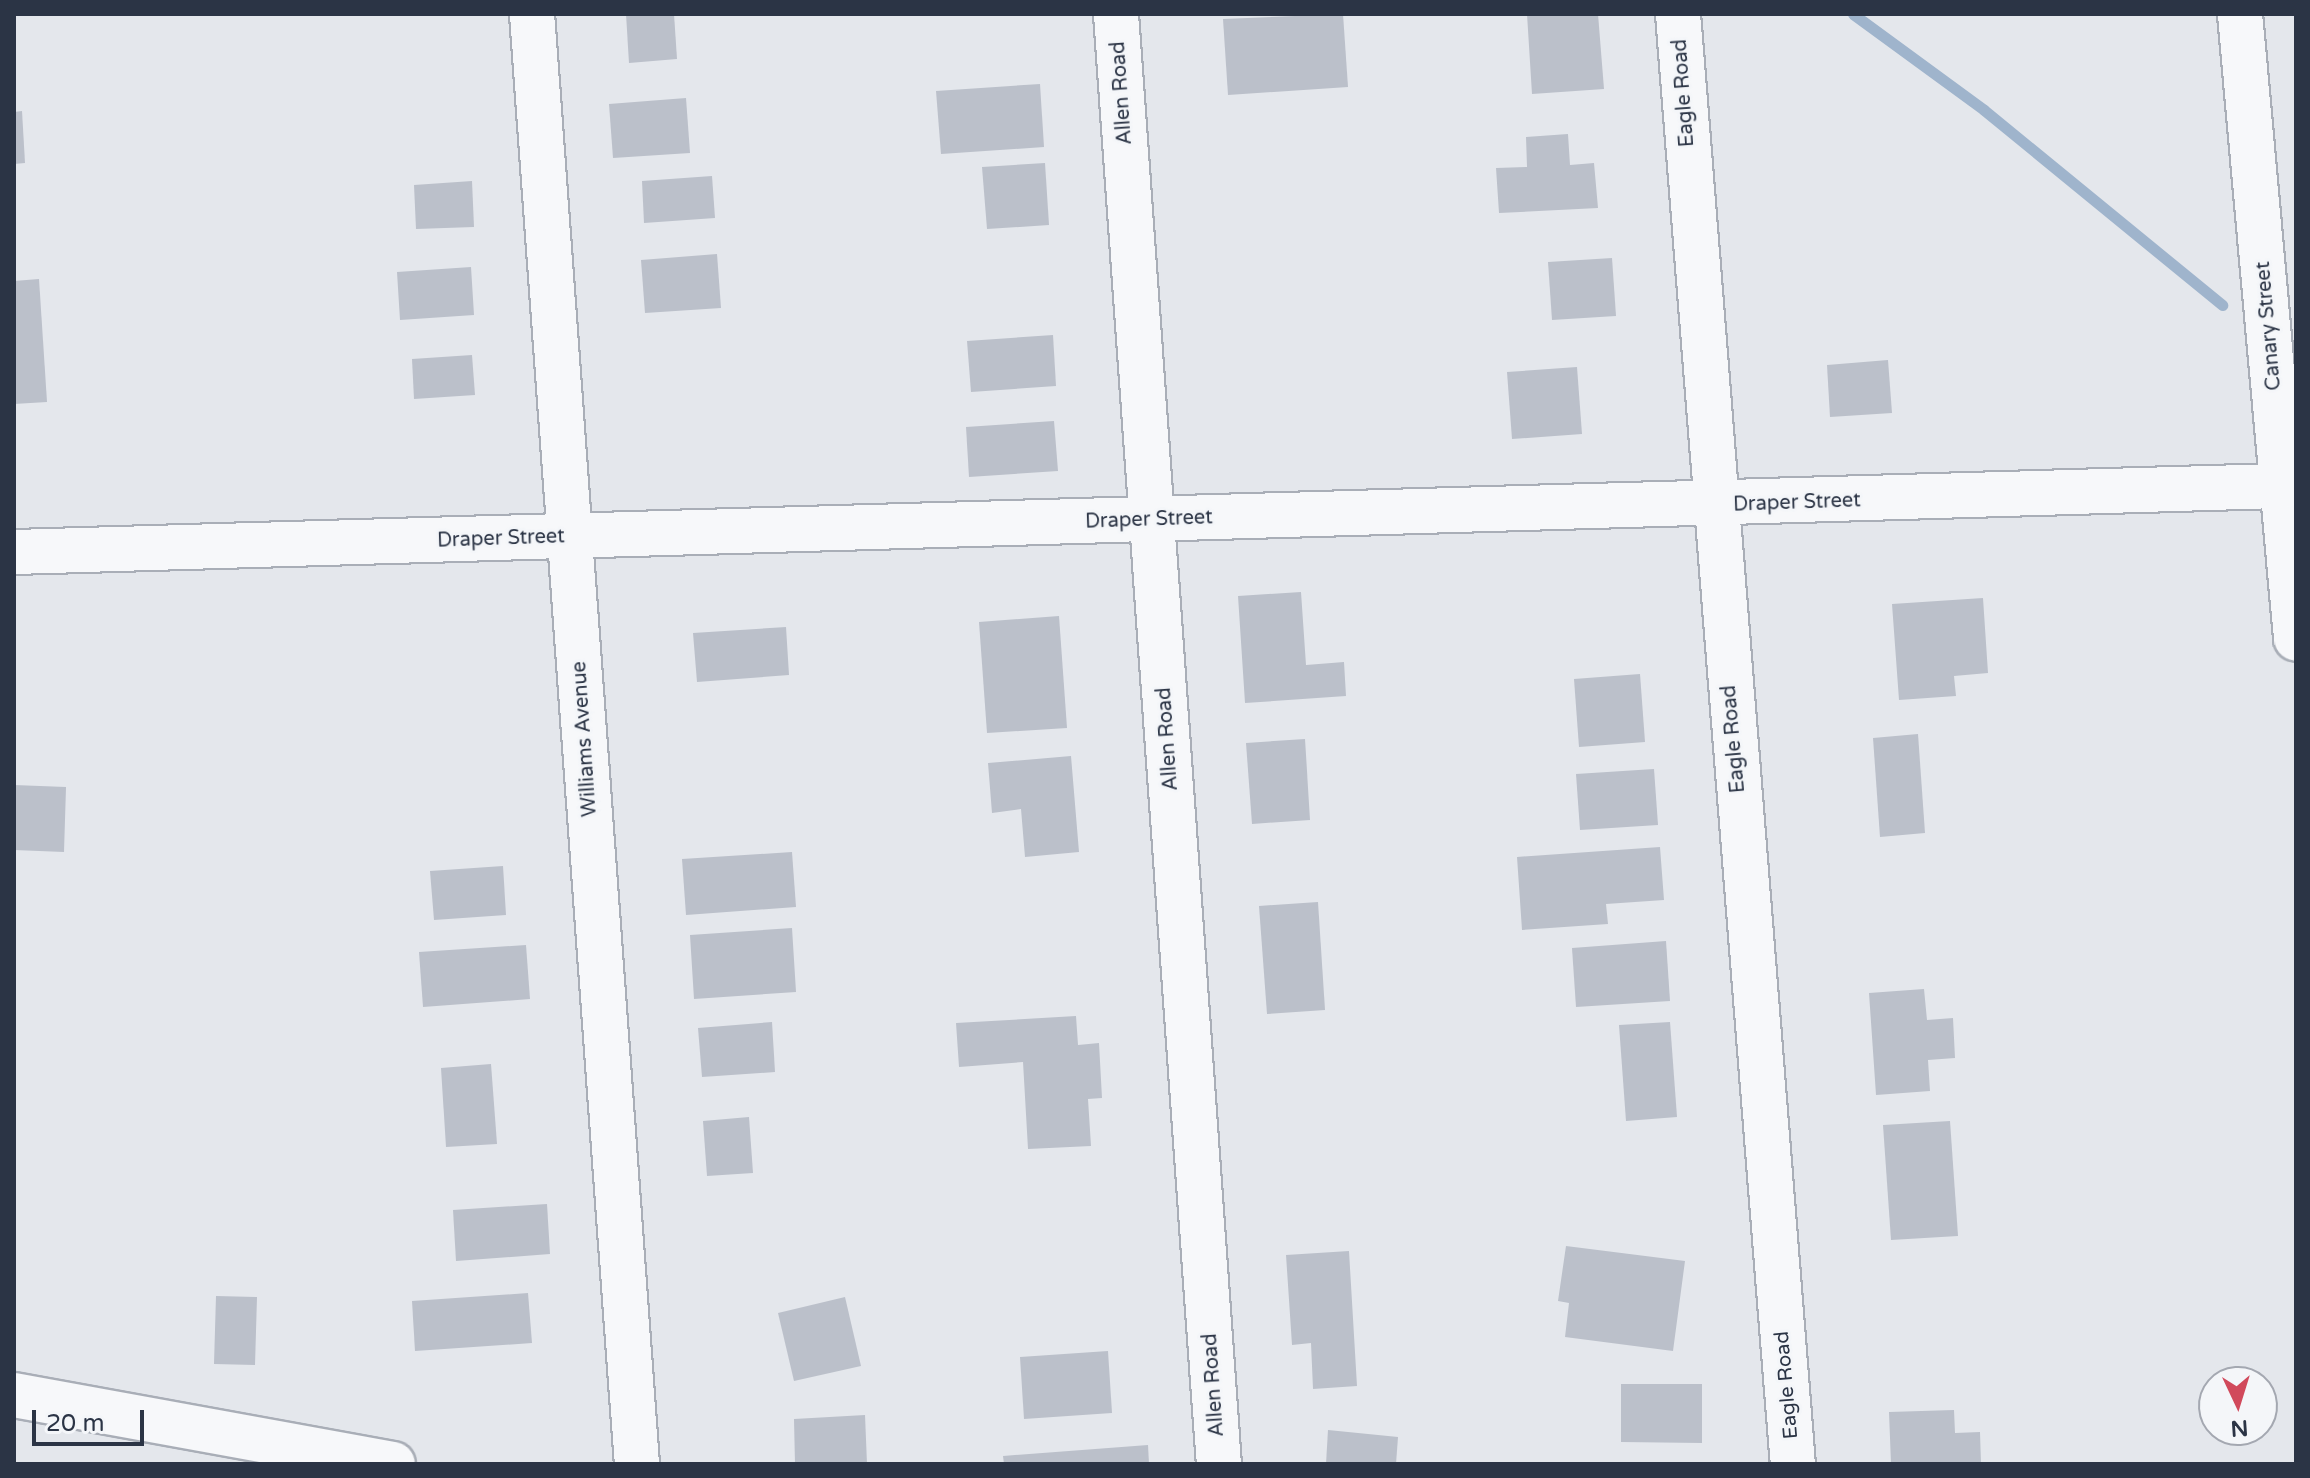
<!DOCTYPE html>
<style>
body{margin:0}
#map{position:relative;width:2310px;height:1478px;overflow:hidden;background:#e4e7ec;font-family:"Varela Round",sans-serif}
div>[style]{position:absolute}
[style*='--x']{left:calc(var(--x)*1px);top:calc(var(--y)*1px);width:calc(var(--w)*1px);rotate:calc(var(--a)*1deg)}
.stream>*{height:11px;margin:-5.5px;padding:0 5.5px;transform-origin:5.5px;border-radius:5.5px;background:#9fb4cc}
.building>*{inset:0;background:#bbc0ca}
.roads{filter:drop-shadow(2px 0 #a9aeb7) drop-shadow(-2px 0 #a9aeb7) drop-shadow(0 2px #a9aeb7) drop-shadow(0 -2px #a9aeb7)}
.minor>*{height:44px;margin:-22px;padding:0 22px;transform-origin:22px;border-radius:22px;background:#f7f8fa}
span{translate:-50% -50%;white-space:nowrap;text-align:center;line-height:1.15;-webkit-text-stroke:6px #f4f6f9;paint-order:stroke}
.street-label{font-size:20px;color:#2b3445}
.frame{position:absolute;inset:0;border:16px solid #2b3445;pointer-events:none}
.north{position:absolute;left:2198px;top:1366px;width:80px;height:80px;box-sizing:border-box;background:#f4f6f9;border:2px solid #a4a8b1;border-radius:50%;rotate:176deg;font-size:22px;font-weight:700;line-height:32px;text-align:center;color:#2b3445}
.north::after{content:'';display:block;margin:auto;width:28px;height:36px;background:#d1495b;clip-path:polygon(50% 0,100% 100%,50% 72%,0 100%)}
.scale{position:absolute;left:32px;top:1410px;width:112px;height:36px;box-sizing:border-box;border:4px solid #2b3445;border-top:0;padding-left:10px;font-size:24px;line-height:28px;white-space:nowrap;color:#2b3445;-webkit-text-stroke:6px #f4f6f9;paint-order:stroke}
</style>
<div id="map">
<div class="stream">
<i style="--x:1853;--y:14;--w:162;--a:36.2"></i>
<i style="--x:1984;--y:110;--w:308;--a:39.3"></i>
</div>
<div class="building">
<i style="clip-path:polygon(626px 14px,674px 14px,677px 59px,629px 63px)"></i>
<i style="clip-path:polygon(1343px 14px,1348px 87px,1228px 95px,1223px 19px)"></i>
<i style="clip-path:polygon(1527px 14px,1598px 14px,1604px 89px,1532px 94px)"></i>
<i style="clip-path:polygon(1040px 84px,1044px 147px,941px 154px,936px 91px)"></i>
<i style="clip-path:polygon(686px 98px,690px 153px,613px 158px,609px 104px)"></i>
<i style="clip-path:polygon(22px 111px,25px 163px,14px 164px,14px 112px)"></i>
<i style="clip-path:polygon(1568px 134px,1570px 165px,1594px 163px,1598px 208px,1499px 213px,1496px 168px,1527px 167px,1526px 137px)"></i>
<i style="clip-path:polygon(1045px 163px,1049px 225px,987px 229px,982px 167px)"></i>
<i style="clip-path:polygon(712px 176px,715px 218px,644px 223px,642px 181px)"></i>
<i style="clip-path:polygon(472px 181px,474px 227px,416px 229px,414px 185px)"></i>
<i style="clip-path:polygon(717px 254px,721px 308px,645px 313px,641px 260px)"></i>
<i style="clip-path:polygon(1612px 258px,1616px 316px,1552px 320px,1548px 262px)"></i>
<i style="clip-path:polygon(471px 267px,474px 315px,400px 320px,397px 272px)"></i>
<i style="clip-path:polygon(39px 279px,47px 402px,14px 404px,14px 281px)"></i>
<i style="clip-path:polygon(1053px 335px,1056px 386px,971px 392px,967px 341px)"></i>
<i style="clip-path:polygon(472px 355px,475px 395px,414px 399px,412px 359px)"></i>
<i style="clip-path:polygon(1888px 360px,1892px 413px,1830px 417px,1827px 365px)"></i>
<i style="clip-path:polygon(1577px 367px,1582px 434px,1512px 439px,1507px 372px)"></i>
<i style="clip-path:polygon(1054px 421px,1058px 471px,969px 477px,966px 427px)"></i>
<i style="clip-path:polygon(1301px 592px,1306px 665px,1344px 662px,1346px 696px,1245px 703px,1238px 596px)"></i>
<i style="clip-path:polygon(1983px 598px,1988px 673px,1954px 676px,1956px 696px,1899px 700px,1892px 604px)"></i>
<i style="clip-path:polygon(1059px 616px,1067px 728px,987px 733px,979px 622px)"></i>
<i style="clip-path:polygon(786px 627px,789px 675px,697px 682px,693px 633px)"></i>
<i style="clip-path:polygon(1640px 674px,1645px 742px,1579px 747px,1574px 679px)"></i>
<i style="clip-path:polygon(1918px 734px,1925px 833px,1880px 837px,1873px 738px)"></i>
<i style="clip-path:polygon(1305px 739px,1310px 820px,1252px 824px,1246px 743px)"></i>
<i style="clip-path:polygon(1071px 756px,1079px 852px,1025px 857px,1021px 809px,992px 813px,988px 763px)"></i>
<i style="clip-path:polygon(1654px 769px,1658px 825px,1580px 830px,1576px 774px)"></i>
<i style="clip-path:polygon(14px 785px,66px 787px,64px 852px,14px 850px)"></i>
<i style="clip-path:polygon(1660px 847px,1664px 900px,1606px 904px,1608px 924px,1522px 930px,1517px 857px)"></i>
<i style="clip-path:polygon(792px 852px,796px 907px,686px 915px,682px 859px)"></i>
<i style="clip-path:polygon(503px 866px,506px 915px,434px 920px,430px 871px)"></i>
<i style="clip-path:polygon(1318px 902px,1325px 1010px,1267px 1014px,1259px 906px)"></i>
<i style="clip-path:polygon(792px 928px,796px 992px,694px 999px,690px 935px)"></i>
<i style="clip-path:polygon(1666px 941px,1670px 1001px,1576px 1007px,1572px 948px)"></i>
<i style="clip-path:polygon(526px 945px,530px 999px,423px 1007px,419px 952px)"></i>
<i style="clip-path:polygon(1924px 989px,1927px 1020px,1953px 1018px,1955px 1058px,1928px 1060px,1930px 1091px,1876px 1095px,1869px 993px)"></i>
<i style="clip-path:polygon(1076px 1016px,1078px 1045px,1099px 1043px,1102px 1098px,1088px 1099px,1091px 1146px,1028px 1149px,1023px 1062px,959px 1067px,956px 1023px)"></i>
<i style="clip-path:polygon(772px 1022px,775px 1072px,702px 1077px,698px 1028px)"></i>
<i style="clip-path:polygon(1670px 1022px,1677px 1117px,1626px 1121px,1619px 1025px)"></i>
<i style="clip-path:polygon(491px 1064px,497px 1144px,446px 1147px,441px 1068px)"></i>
<i style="clip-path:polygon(749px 1117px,753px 1173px,707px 1176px,703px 1121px)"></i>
<i style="clip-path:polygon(1950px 1121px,1958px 1236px,1891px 1240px,1883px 1125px)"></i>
<i style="clip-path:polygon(547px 1204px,550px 1254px,456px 1261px,453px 1210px)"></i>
<i style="clip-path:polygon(1566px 1246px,1685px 1261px,1673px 1351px,1565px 1337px,1569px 1303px,1558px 1301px)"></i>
<i style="clip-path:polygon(1349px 1251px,1357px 1386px,1313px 1389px,1311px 1343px,1292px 1345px,1286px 1255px)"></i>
<i style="clip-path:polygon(528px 1293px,532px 1343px,415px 1351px,412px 1301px)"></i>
<i style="clip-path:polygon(216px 1296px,257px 1297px,255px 1365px,214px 1364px)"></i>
<i style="clip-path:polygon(845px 1297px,861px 1366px,794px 1381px,778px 1313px)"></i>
<i style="clip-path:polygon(1108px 1351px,1112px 1413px,1024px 1419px,1020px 1357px)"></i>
<i style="clip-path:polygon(1621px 1384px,1702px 1384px,1702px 1443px,1621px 1442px)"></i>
<i style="clip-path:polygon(1954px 1410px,1955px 1433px,1980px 1432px,1981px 1464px,1891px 1464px,1889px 1412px)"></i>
<i style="clip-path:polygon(865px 1415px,867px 1464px,795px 1464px,794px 1419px)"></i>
<i style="clip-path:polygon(1328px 1430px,1398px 1437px,1396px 1464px,1326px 1464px)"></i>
<i style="clip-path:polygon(1148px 1445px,1149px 1464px,1004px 1464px,1003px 1456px)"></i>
</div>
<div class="roads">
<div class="minor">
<i style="--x:532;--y:14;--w:1454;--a:85.86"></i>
<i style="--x:1116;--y:14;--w:1454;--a:85.94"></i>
<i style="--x:1678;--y:14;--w:1455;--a:85.47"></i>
<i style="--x:2240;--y:14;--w:627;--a:84.87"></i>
<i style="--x:14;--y:552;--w:2271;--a:-1.67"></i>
<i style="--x:14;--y:1395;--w:385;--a:10.3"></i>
</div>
</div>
<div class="street-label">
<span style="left:1122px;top:93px;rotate:-94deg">Allen Road</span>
<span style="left:1684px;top:93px;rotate:-94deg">Eagle Road</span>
<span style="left:2269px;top:326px;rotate:-95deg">Canary Street</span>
<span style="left:1797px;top:503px;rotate:-2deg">Draper Street</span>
<span style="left:1149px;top:520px;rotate:-2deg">Draper Street</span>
<span style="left:501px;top:539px;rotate:-2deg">Draper Street</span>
<span style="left:585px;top:739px;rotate:-94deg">Williams Avenue</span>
<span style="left:1168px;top:739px;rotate:-94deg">Allen Road</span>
<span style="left:1734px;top:739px;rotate:-95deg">Eagle Road</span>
<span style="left:1214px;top:1385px;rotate:-94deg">Allen Road</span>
<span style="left:1787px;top:1385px;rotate:-95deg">Eagle Road</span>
</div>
<div class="frame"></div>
<div class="north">N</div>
<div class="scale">20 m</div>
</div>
